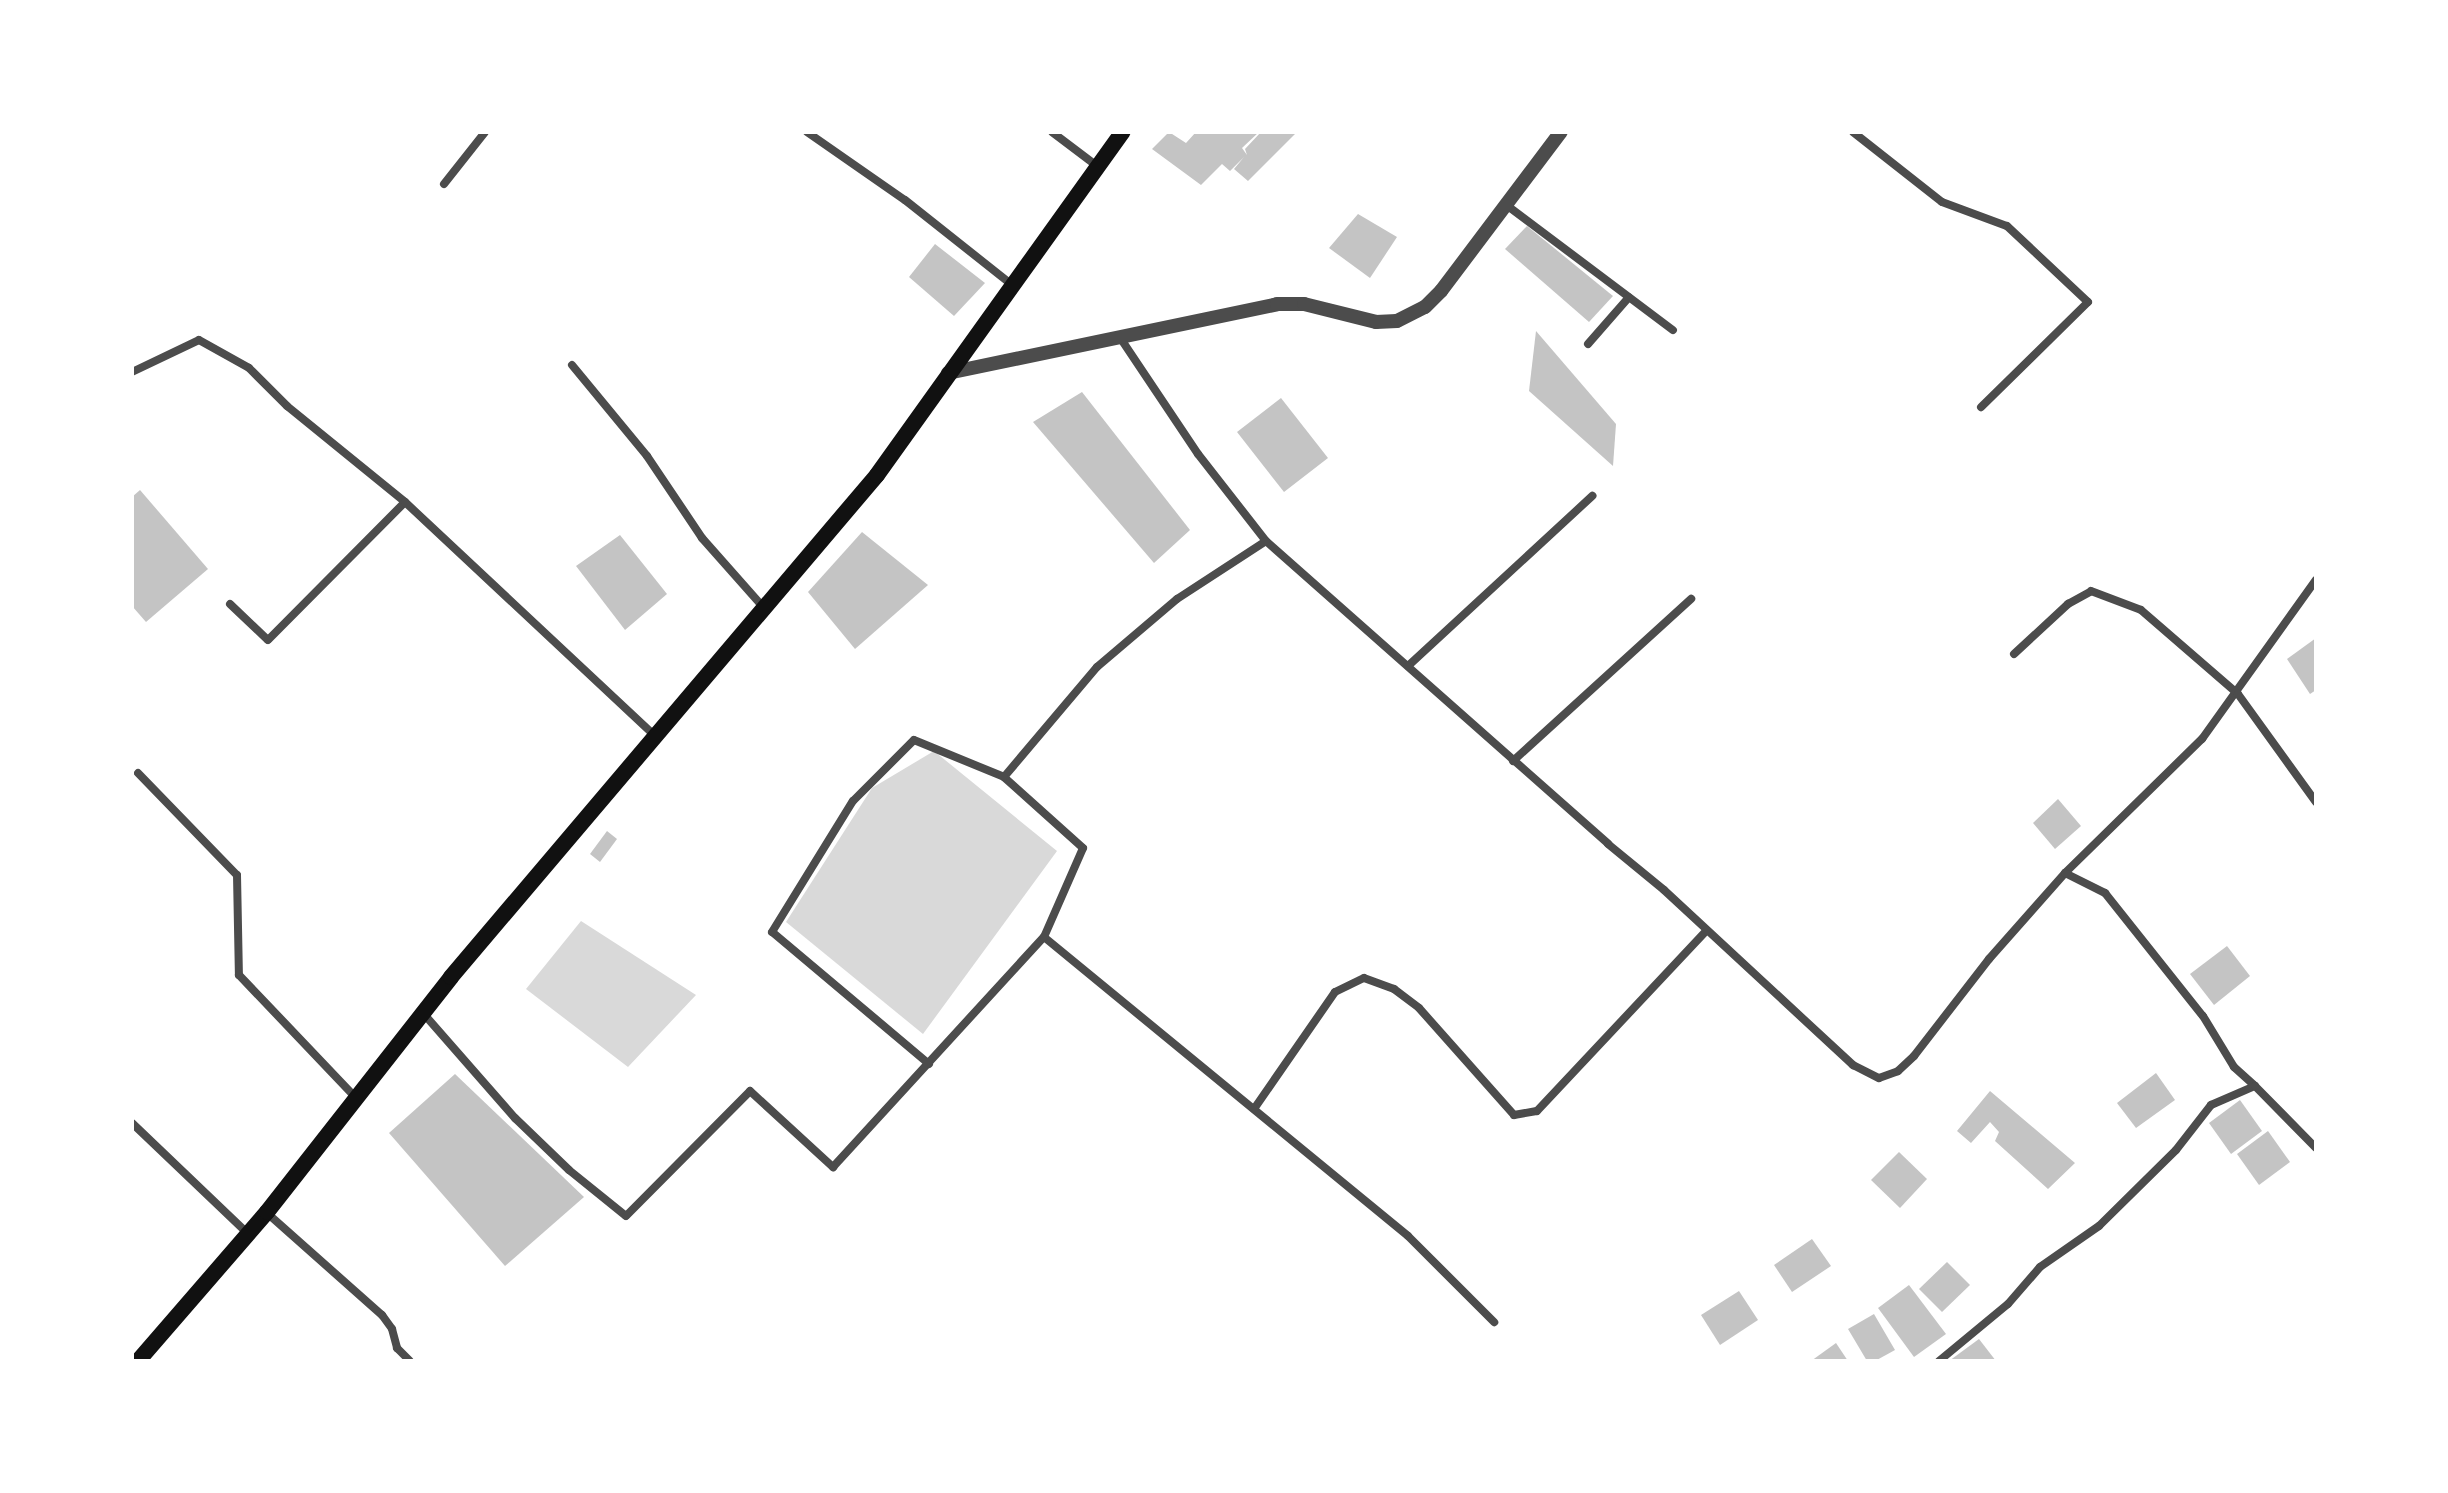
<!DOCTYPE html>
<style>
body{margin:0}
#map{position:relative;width:2448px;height:1493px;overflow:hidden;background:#fff;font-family:"Fira Sans",sans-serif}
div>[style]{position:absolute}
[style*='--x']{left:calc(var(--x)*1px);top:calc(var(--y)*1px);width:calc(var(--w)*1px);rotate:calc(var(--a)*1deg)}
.water>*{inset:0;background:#d9d9d9}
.building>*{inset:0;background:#c4c4c4}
.minor>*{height:8px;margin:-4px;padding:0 4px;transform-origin:4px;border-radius:4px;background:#4c4c4c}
.tertiary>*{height:14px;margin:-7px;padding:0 7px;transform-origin:7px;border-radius:7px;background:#4c4c4c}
.secondary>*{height:16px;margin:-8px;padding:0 8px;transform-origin:8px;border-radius:8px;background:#111}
span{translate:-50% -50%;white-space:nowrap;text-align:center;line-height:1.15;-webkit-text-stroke:8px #fff;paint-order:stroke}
.frame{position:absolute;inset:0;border:134px solid #fff;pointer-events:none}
</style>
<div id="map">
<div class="water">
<i style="clip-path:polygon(934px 751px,1057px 851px,923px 1034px,786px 922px,872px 788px)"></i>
<i style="clip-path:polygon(581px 921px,696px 995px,628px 1067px,526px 989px)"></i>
</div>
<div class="building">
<i style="clip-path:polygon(1169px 132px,1186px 143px,1196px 132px,1259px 132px,1242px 148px,1247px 155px,1245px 149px,1261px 132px,1297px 132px,1248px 181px,1234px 169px,1244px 157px,1230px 171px,1222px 164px,1201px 185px,1152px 149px)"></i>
<i style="clip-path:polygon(1358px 214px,1397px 237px,1370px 278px,1329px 248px)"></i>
<i style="clip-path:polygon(1527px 226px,1613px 296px,1589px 322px,1505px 249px)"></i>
<i style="clip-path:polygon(935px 244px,985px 283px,954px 316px,909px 277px)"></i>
<i style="clip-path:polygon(1536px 331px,1616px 424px,1613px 466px,1529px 391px)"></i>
<i style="clip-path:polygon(1082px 392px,1190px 530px,1154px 563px,1033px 422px)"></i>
<i style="clip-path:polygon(1281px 398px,1328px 458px,1284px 492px,1237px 432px)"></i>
<i style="clip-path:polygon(140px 490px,208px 569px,146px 622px,132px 606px,132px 497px)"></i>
<i style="clip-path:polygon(862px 532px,928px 585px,855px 649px,808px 592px)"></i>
<i style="clip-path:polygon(620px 535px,667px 594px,625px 630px,576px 566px)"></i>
<i style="clip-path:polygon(2316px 638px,2316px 690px,2310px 694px,2287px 659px)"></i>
<i style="clip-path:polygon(2058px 799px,2081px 826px,2055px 849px,2033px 823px)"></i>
<i style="clip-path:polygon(607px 831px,617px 839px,600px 862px,590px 854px)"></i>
<i style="clip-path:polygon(2227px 946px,2250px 976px,2214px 1005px,2190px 974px)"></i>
<i style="clip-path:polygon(2156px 1073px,2175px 1100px,2136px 1128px,2117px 1103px)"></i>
<i style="clip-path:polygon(455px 1074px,584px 1197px,505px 1266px,389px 1133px)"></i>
<i style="clip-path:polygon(1990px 1091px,2075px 1163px,2048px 1189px,1995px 1141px,1999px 1132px,1990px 1122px,1971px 1143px,1957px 1131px)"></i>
<i style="clip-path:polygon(2240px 1100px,2262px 1131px,2231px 1154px,2209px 1123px)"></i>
<i style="clip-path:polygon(2268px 1131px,2290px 1162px,2259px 1185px,2237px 1154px)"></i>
<i style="clip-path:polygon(1899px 1152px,1927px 1179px,1900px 1208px,1871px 1180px)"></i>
<i style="clip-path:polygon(1812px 1239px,1831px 1266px,1792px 1292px,1774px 1265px)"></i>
<i style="clip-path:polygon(1947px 1262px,1970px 1285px,1942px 1312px,1919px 1289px)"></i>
<i style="clip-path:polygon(1909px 1285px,1946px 1334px,1914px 1357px,1878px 1308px)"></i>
<i style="clip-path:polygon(1739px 1291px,1758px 1320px,1720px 1345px,1701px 1315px)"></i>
<i style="clip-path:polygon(1874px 1314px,1895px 1350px,1875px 1361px,1867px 1361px,1848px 1329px)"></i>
<i style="clip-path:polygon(1979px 1339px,1996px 1361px,1949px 1361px)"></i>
<i style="clip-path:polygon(1836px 1343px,1848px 1361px,1811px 1361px)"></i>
</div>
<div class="minor">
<i style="--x:807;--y:132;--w:119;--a:34.8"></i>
<i style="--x:905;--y:200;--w:135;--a:38.4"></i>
<i style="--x:1052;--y:132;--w:56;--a:37.1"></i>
<i style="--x:1853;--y:132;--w:113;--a:38.2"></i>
<i style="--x:1942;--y:202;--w:69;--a:20.3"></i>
<i style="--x:2007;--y:226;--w:111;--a:43.2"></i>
<i style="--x:2088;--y:302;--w:150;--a:135.5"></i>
<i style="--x:444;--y:184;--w:66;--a:-51.7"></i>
<i style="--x:1505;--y:204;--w:210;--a:36.9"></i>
<i style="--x:1119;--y:336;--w:142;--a:56.2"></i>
<i style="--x:1198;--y:454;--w:110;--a:52"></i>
<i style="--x:1266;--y:541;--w:457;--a:41.5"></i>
<i style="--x:1608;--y:844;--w:72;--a:39.4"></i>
<i style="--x:1664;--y:890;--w:258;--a:42.8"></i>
<i style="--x:1853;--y:1065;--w:29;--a:27"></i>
<i style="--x:1879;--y:1078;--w:20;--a:-20"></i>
<i style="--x:1898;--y:1071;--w:22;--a:-43"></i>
<i style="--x:1914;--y:1056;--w:123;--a:-52.3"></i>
<i style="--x:1989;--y:959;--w:115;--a:-48.5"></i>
<i style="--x:2065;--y:873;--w:192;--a:-44.4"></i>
<i style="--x:2202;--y:739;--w:196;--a:-54.4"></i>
<i style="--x:1588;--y:344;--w:62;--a:-48.9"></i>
<i style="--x:572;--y:365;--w:118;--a:50.5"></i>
<i style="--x:647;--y:456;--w:99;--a:56.1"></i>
<i style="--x:702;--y:538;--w:92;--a:48.5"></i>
<i style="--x:132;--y:372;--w:74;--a:-25.5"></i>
<i style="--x:199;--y:340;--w:57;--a:29.2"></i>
<i style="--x:249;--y:368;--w:54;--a:45"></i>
<i style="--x:287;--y:406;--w:152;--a:39.1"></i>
<i style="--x:230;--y:604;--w:52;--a:43.5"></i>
<i style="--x:268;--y:640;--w:194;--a:-45.2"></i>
<i style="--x:405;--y:502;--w:342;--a:43.1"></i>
<i style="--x:2014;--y:654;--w:74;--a:-42.8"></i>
<i style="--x:2068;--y:604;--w:26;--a:-29"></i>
<i style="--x:2091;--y:591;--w:53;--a:20.8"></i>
<i style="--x:2141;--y:610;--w:128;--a:40.9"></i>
<i style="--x:2238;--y:694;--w:133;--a:54.2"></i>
<i style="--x:1408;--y:666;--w:251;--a:-42.7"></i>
<i style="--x:1513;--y:761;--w:241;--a:-42.3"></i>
<i style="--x:138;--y:773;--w:142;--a:45.9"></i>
<i style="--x:237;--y:875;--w:100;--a:88.9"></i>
<i style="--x:239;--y:975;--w:168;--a:46.4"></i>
<i style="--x:2065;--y:873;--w:45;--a:26.6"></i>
<i style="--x:2105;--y:893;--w:157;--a:51.5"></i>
<i style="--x:2203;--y:1016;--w:60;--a:58.7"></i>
<i style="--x:2234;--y:1067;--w:28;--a:42"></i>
<i style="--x:1044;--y:937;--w:471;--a:39.4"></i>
<i style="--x:1408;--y:1236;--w:122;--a:45"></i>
<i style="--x:423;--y:1013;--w:140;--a:48.8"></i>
<i style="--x:515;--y:1118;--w:75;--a:43.9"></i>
<i style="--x:569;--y:1170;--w:73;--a:38.9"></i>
<i style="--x:626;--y:1216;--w:176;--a:-45.2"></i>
<i style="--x:750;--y:1091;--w:113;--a:42.5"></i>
<i style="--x:833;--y:1167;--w:312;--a:-47.5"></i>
<i style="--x:1044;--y:937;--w:97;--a:-66.3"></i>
<i style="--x:1083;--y:848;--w:106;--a:-138.1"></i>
<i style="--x:1004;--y:777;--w:144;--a:-49.8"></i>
<i style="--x:1097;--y:667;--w:105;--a:-40.4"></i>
<i style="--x:1177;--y:599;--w:106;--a:-33.1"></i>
<i style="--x:929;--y:1064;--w:205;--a:-139.9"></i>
<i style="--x:772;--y:932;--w:154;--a:-58.3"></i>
<i style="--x:853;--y:801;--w:86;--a:-45"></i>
<i style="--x:914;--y:740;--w:97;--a:22.3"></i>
<i style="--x:1254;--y:1109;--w:142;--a:-55.3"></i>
<i style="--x:1335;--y:992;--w:32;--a:-26"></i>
<i style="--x:1364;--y:978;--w:32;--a:20"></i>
<i style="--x:1394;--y:989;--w:31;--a:37"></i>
<i style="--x:1419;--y:1008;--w:143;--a:48.4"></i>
<i style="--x:1514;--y:1115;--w:23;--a:-10"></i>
<i style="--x:1537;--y:1111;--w:248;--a:-46.8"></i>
<i style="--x:132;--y:1123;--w:161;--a:43.7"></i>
<i style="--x:267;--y:1213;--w:154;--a:41.6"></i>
<i style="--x:382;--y:1315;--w:17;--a:54"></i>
<i style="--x:392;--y:1329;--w:20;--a:75"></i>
<i style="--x:397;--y:1348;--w:18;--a:45"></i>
<i style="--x:1939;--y:1361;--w:89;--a:-39.6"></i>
<i style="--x:2008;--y:1304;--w:49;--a:-49.1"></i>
<i style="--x:2040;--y:1267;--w:72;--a:-34.8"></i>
<i style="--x:2099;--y:1226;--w:108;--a:-44.6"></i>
<i style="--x:2176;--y:1150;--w:57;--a:-52.1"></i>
<i style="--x:2211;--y:1105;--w:48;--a:-23.4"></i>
<i style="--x:2255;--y:1086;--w:87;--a:45.5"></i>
</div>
<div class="tertiary">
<i style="--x:948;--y:373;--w:336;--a:-11.8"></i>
<i style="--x:1277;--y:304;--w:27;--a:0"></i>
<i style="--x:1304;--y:304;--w:74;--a:14"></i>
<i style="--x:1376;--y:322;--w:21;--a:-3"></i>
<i style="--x:1397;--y:321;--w:31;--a:-27"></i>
<i style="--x:1425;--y:307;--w:23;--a:-45"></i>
<i style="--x:1441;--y:291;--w:199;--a:-53"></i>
</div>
<div class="secondary">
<i style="--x:138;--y:1361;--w:197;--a:-49.1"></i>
<i style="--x:267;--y:1212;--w:298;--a:-51.9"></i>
<i style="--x:451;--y:977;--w:658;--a:-49.68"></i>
<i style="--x:877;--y:475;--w:422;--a:-54.4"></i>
</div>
<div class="frame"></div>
</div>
